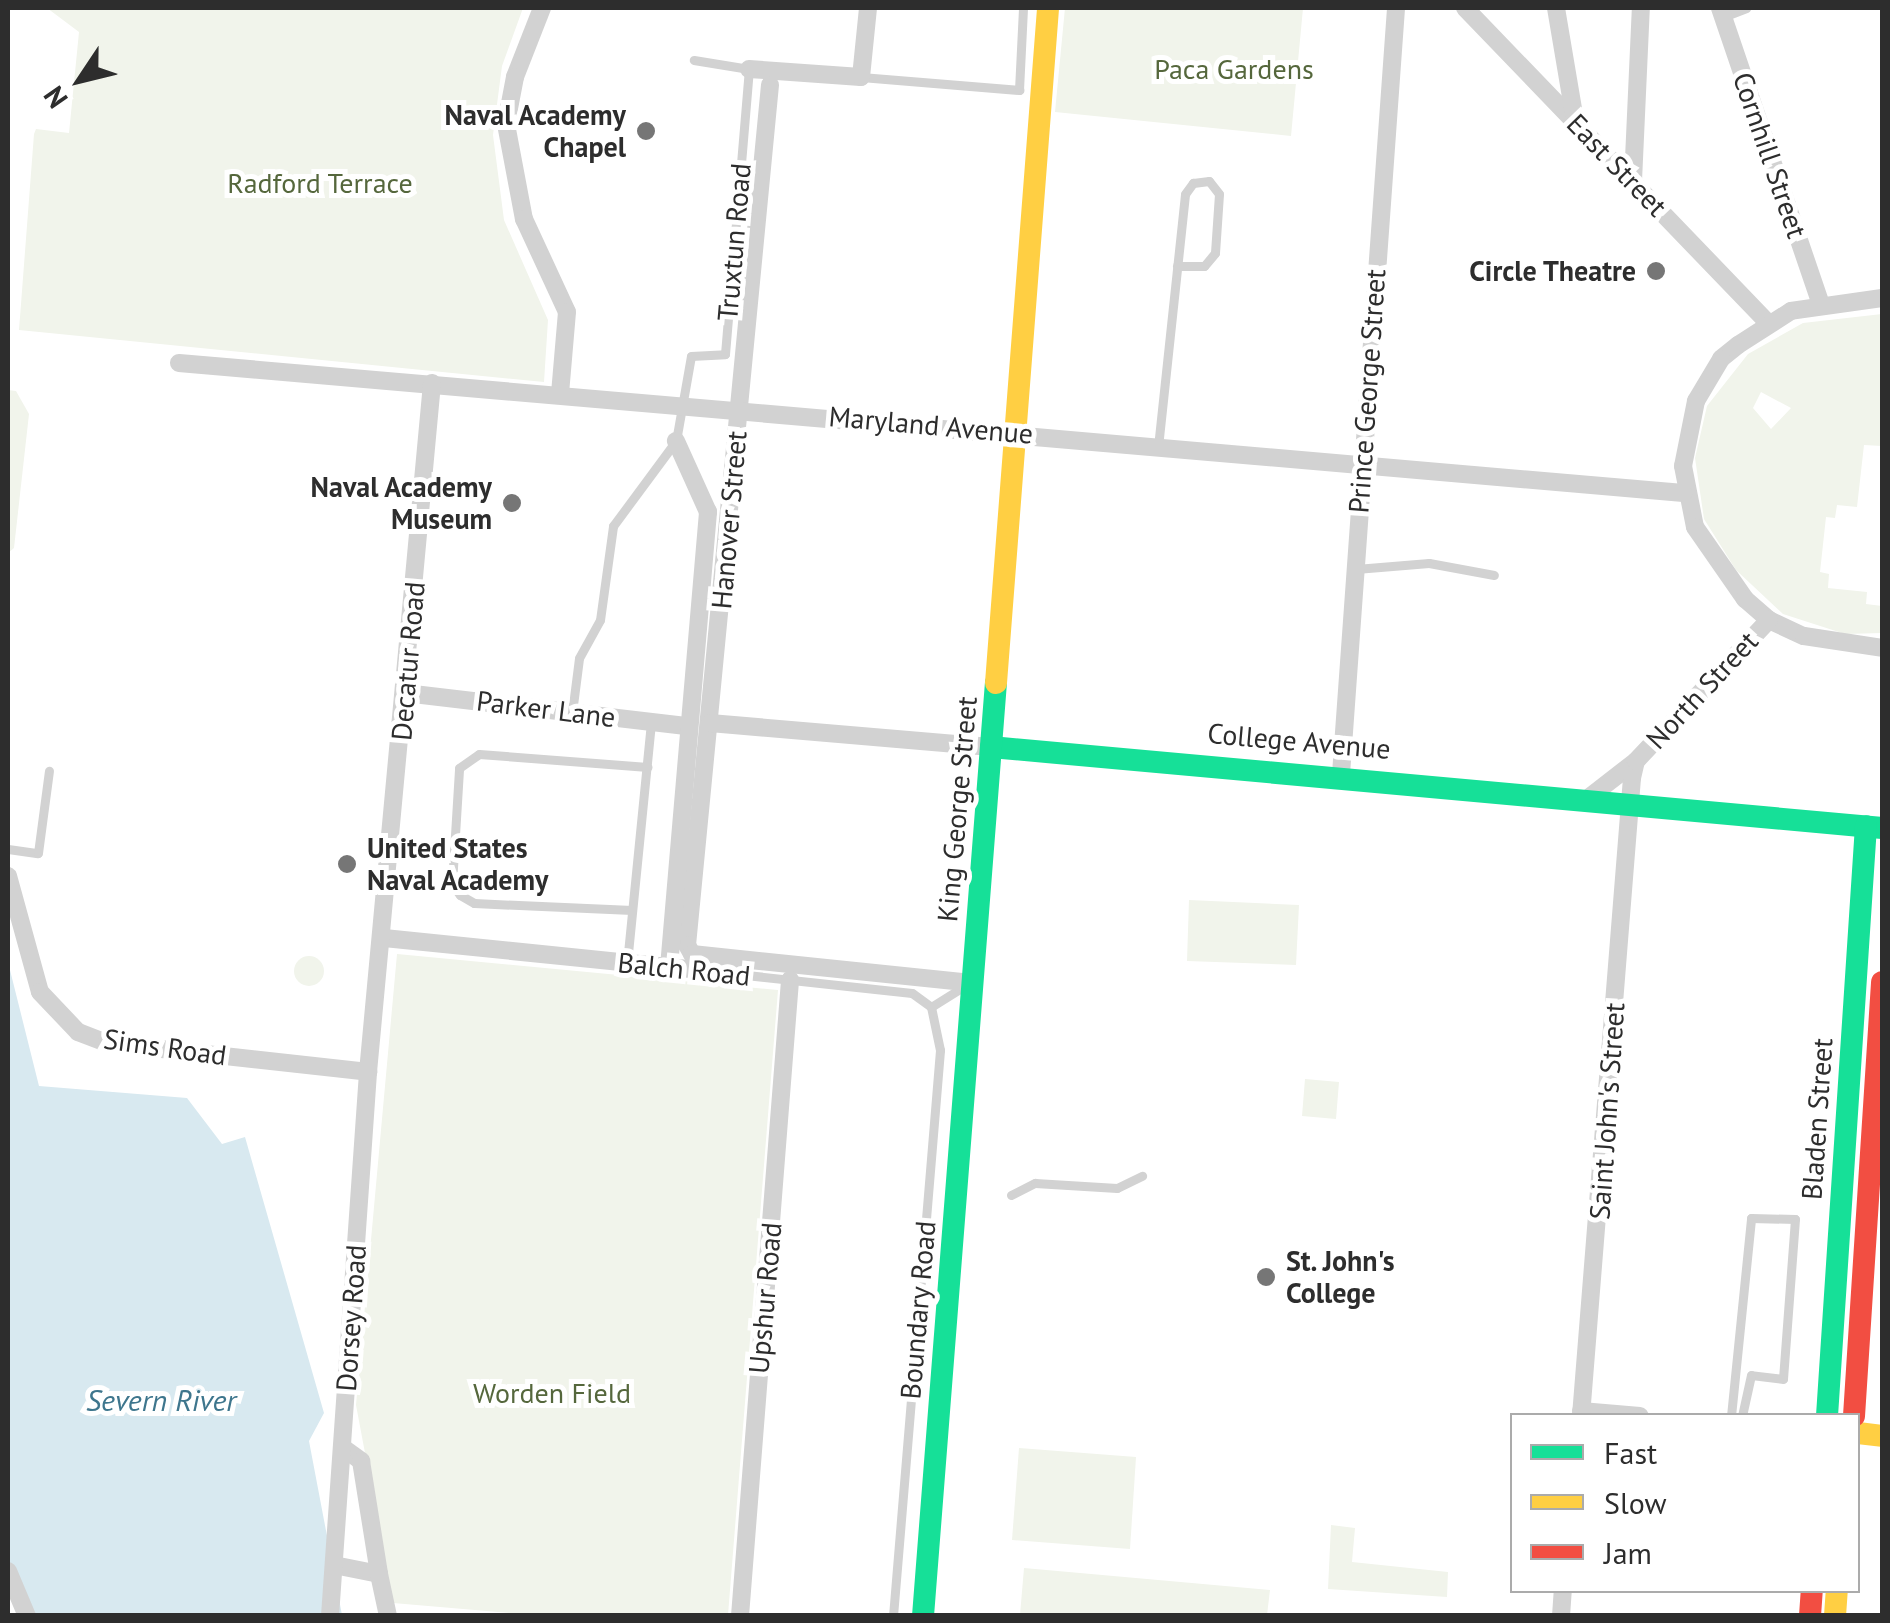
<!DOCTYPE html>
<style>
body{margin:0}
#map{position:relative;width:1890px;height:1623px;overflow:hidden;background:#fff;font-family:"PT Sans",sans-serif}
div>[style]{position:absolute}
[style*='--x']{left:calc(var(--x)*1px);top:calc(var(--y)*1px);width:calc(var(--w)*1px);rotate:calc(var(--a)*1deg)}
.green>*{inset:0;background:#f1f4eb}
.round{border-radius:50%}
.water>*{inset:0;background:#d8e9f0}
.lane>*{height:9px;margin:-4.5px;padding:0 4.5px;transform-origin:4.5px;border-radius:4.5px;background:#d2d2d2}
.street>*{height:18px;margin:-9px;padding:0 9px;transform-origin:9px;border-radius:9px;background:#d2d2d2}
.fast>*{height:22px;margin:-11px;padding:0 11px;transform-origin:11px;border-radius:11px;background:#16e098}
.slow>*{height:22px;margin:-11px;padding:0 11px;transform-origin:11px;border-radius:11px;background:#ffcf43}
.jam>*{height:22px;margin:-11px;padding:0 11px;transform-origin:11px;border-radius:11px;background:#f24e42}
.dots>*{width:28px;height:28px;translate:-50% -50%;box-sizing:border-box;border:5px solid #fff;border-radius:50%}
span{translate:-50% -50%;white-space:nowrap;text-align:center;line-height:1.15;-webkit-text-stroke:10px #fff;paint-order:stroke}
.park-label{font-size:28px;color:#55673c}
.poi-label{font-size:28px;color:#2d2d2d;font-weight:700}
.right{translate:-100% -50%;text-align:right}
.left{translate:0 -50%;text-align:left}
.street-label{font-size:28px;color:#2d2d2d}
.water-label{font-size:30px;color:#3e768d;font-style:italic}
.frame{position:absolute;inset:0;border:10px solid #2d2d2d;pointer-events:none}
.legend{position:absolute;left:1510px;top:1413px;width:350px;height:180px;box-sizing:border-box;background:#fff;border:2px solid #ababab;margin:0;padding:12px 18px;list-style:none;font-size:30px;color:#2d2d2d}
.legend li{display:flex;align-items:center;gap:20px;height:50px}
.legend b{width:50px;border:2px solid #ababab}
.north{position:absolute;left:30px;top:30px;width:100px;height:100px;-webkit-text-stroke:8px #fff;paint-order:stroke;rotate:235deg;font-size:28px;font-weight:700;line-height:40px;text-align:center;color:#2d2d2d}
.north::after{content:'';display:block;margin:auto;width:35px;height:45px;background:#2d2d2d;clip-path:polygon(50% 0,100% 100%,50% 72%,0 100%)}
</style>
<div id="map">
<div class="green">
<i style="clip-path:polygon(47px 8px,523px 8px,502px 66px,493px 135px,504px 220px,548px 320px,544px 382px,19px 330px,34px 134px,36px 129px,69px 133px,79px 32px)"></i>
<i style="clip-path:polygon(1065px 8px,1303px 8px,1291px 136px,1055px 112px)"></i>
<i style="clip-path:polygon(evenodd,1882px 314px,1882px 446px,1864px 445px,1857px 507px,1837px 505px,1835px 518px,1826px 517px,1820px 572px,1829px 574px,1828px 588px,1867px 592px,1866px 604px,1882px 606px,1882px 633px,1845px 634px,1783px 614px,1736px 570px,1704px 519px,1695px 458px,1707px 406px,1748px 354px,1803px 323px,1882px 314px,1761px 392px,1791px 408px,1771px 429px,1753px 408px,1761px 392px)"></i>
<i style="clip-path:polygon(8px 390px,16px 391px,29px 414px,14px 548px,8px 553px)"></i>
<i style="clip-path:polygon(1189px 900px,1299px 905px,1296px 965px,1187px 961px)"></i>
<i style="clip-path:polygon(397px 954px,778px 990px,728px 1615px,547px 1616px,393px 1603px,356px 1405px)"></i>
<i class="round" style="left:294px;top:956px;width:30px;height:30px"></i>
<i style="clip-path:polygon(1305px 1079px,1339px 1082px,1336px 1119px,1302px 1116px)"></i>
<i style="clip-path:polygon(1019px 1448px,1136px 1457px,1130px 1549px,1012px 1540px)"></i>
<i style="clip-path:polygon(1331px 1525px,1355px 1528px,1352px 1562px,1448px 1572px,1447px 1597px,1328px 1589px)"></i>
<i style="clip-path:polygon(1024px 1568px,1270px 1590px,1267px 1615px,1020px 1615px)"></i>
</div>
<div class="water">
<i style="clip-path:polygon(8px 962px,39px 1086px,187px 1098px,222px 1144px,245px 1137px,324px 1413px,309px 1441px,342px 1615px,36px 1615px,8px 1561px)"></i>
</div>
<div class="lane">
<i style="--x:1723;--y:17;--w:25;--a:-21"></i>
<i style="--x:861;--y:77;--w:159;--a:4.7"></i>
<i style="--x:1019;--y:90;--w:82;--a:-87.2"></i>
<i style="--x:1158;--y:447;--w:254;--a:-83.9"></i>
<i style="--x:1185;--y:194;--w:14;--a:-54"></i>
<i style="--x:1193;--y:183;--w:16;--a:-7"></i>
<i style="--x:1209;--y:181;--w:16;--a:52"></i>
<i style="--x:1219;--y:194;--w:59;--a:93.9"></i>
<i style="--x:1215;--y:253;--w:17;--a:130"></i>
<i style="--x:1204;--y:266;--w:27;--a:180"></i>
<i style="--x:1356;--y:569;--w:73;--a:-4.7"></i>
<i style="--x:1429;--y:563;--w:66;--a:10.5"></i>
<i style="--x:572;--y:713;--w:55;--a:-82.7"></i>
<i style="--x:579;--y:658;--w:43;--a:-61.1"></i>
<i style="--x:600;--y:620;--w:95;--a:-82.1"></i>
<i style="--x:613;--y:526;--w:106;--a:-53.5"></i>
<i style="--x:676;--y:441;--w:86;--a:-80"></i>
<i style="--x:691;--y:356;--w:34;--a:-3"></i>
<i style="--x:725;--y:354;--w:286;--a:-85.2"></i>
<i style="--x:749;--y:69;--w:56;--a:-170.7"></i>
<i style="--x:8;--y:849;--w:30;--a:8"></i>
<i style="--x:38;--y:853;--w:83;--a:-82.4"></i>
<i style="--x:632;--y:910;--w:158;--a:-177.5"></i>
<i style="--x:474;--y:903;--w:16;--a:-150"></i>
<i style="--x:460;--y:895;--w:14;--a:-126"></i>
<i style="--x:452;--y:884;--w:116;--a:-86.5"></i>
<i style="--x:459;--y:768;--w:24;--a:-35"></i>
<i style="--x:479;--y:754;--w:169;--a:4.4"></i>
<i style="--x:627;--y:963;--w:242;--a:-84.3"></i>
<i style="--x:700;--y:970;--w:213;--a:6.2"></i>
<i style="--x:912;--y:993;--w:24;--a:36"></i>
<i style="--x:931;--y:1007;--w:40;--a:-32"></i>
<i style="--x:1011;--y:1195;--w:27;--a:-27"></i>
<i style="--x:1035;--y:1183;--w:82;--a:3.5"></i>
<i style="--x:1117;--y:1188;--w:28;--a:-26"></i>
<i style="--x:1731;--y:1416;--w:199;--a:-84.2"></i>
<i style="--x:1751;--y:1218;--w:44;--a:1.3"></i>
<i style="--x:1795;--y:1219;--w:160;--a:94.3"></i>
<i style="--x:1783;--y:1379;--w:32;--a:-173"></i>
<i style="--x:1751;--y:1375;--w:42;--a:102.4"></i>
<i style="--x:893;--y:1616;--w:568;--a:-85.25"></i>
<i style="--x:940;--y:1050;--w:44;--a:-101.8"></i>
</div>
<div class="street">
<i style="--x:542;--y:8;--w:74;--a:111.4"></i>
<i style="--x:515;--y:77;--w:48;--a:100.8"></i>
<i style="--x:506;--y:124;--w:97;--a:79.3"></i>
<i style="--x:524;--y:219;--w:102;--a:65.2"></i>
<i style="--x:567;--y:312;--w:81;--a:94.9"></i>
<i style="--x:1465;--y:8;--w:437;--a:46.1"></i>
<i style="--x:1556;--y:8;--w:114;--a:80.4"></i>
<i style="--x:1720;--y:8;--w:311;--a:71.2"></i>
<i style="--x:749;--y:69;--w:112;--a:4.1"></i>
<i style="--x:861;--y:77;--w:69;--a:-84.2"></i>
<i style="--x:770;--y:85;--w:864;--a:95.51"></i>
<i style="--x:687;--y:945;--w:10;--a:61"></i>
<i style="--x:692;--y:954;--w:281;--a:5.9"></i>
<i style="--x:1633;--y:181;--w:173;--a:-87.4"></i>
<i style="--x:1882;--y:298;--w:92;--a:171.9"></i>
<i style="--x:1791;--y:311;--w:63;--a:147.3"></i>
<i style="--x:1738;--y:345;--w:22;--a:141"></i>
<i style="--x:1721;--y:359;--w:49;--a:120.8"></i>
<i style="--x:1696;--y:401;--w:66;--a:101.3"></i>
<i style="--x:1683;--y:466;--w:62;--a:78.9"></i>
<i style="--x:1695;--y:527;--w:88;--a:55.2"></i>
<i style="--x:1745;--y:599;--w:32;--a:41"></i>
<i style="--x:1769;--y:620;--w:38;--a:25"></i>
<i style="--x:1804;--y:636;--w:79;--a:8.7"></i>
<i style="--x:179;--y:363;--w:1510;--a:4.94"></i>
<i style="--x:405;--y:693;--w:285;--a:6.7"></i>
<i style="--x:710;--y:723;--w:282;--a:4.9"></i>
<i style="--x:1341;--y:774;--w:768;--a:-85.89"></i>
<i style="--x:1587;--y:799;--w:62;--a:-37.8"></i>
<i style="--x:8;--y:876;--w:120;--a:74.6"></i>
<i style="--x:40;--y:992;--w:55;--a:46.5"></i>
<i style="--x:78;--y:1032;--w:31;--a:21"></i>
<i style="--x:107;--y:1043;--w:263;--a:6.3"></i>
<i style="--x:384;--y:938;--w:318;--a:5.8"></i>
<i style="--x:669;--y:967;--w:457;--a:-85.1"></i>
<i style="--x:708;--y:512;--w:78;--a:-114.3"></i>
<i style="--x:1581;--y:1411;--w:59;--a:4.8"></i>
<i style="--x:1581;--y:1416;--w:640;--a:-85.43"></i>
<i style="--x:1632;--y:778;--w:17;--a:-77"></i>
<i style="--x:1636;--y:761;--w:194;--a:-46.7"></i>
<i style="--x:342;--y:1447;--w:24;--a:36"></i>
<i style="--x:361;--y:1461;--w:114;--a:80.9"></i>
<i style="--x:334;--y:1565;--w:46;--a:11.3"></i>
<i style="--x:379;--y:1574;--w:43;--a:77.9"></i>
<i style="--x:8;--y:1571;--w:49;--a:67.1"></i>
<i style="--x:330;--y:1616;--w:545;--a:-86"></i>
<i style="--x:368;--y:1072;--w:692;--a:-84.69"></i>
<i style="--x:740;--y:1616;--w:638;--a:-85.5"></i>
<i style="--x:1561;--y:1616;--w:26;--a:-86"></i>
</div>
<div class="fast">
<i style="--x:991;--y:747;--w:895;--a:5.19"></i>
<i style="--x:1827;--y:1416;--w:591;--a:-86.22"></i>
<i style="--x:923;--y:1616;--w:936;--a:-85.53"></i>
</div>
<div class="slow">
<i style="--x:996;--y:683;--w:677;--a:-85.59"></i>
<i style="--x:1858;--y:1433;--w:24;--a:7"></i>
<i style="--x:1835;--y:1616;--w:26;--a:-86"></i>
</div>
<div class="jam">
<i style="--x:1854;--y:1416;--w:435;--a:-86.3"></i>
<i style="--x:1810;--y:1616;--w:26;--a:-86"></i>
</div>
<div class="dots">
<i style="left:646px;top:131px;background:#767676"></i>
<i style="left:1656px;top:271px;background:#767676"></i>
<i style="left:512px;top:503px;background:#767676"></i>
<i style="left:347px;top:864px;background:#767676"></i>
<i style="left:1266px;top:1277px;background:#767676"></i>
</div>
<div class="park-label">
<span style="left:1234px;top:69px">Paca Gardens</span>
<span style="left:320px;top:183px">Radford Terrace</span>
<span style="left:552px;top:1393px">Worden Field</span>
</div>
<div class="poi-label">
<span class="right" style="left:626px;top:131px">Naval Academy<br>Chapel</span>
<span class="right" style="left:1636px;top:271px">Circle Theatre</span>
<span class="right" style="left:492px;top:503px">Naval Academy<br>Museum</span>
<span class="left" style="left:367px;top:864px">United States<br>Naval Academy</span>
<span class="left" style="left:1286px;top:1277px">St. John's<br>College</span>
</div>
<div class="street-label">
<span style="left:1770px;top:155px;rotate:71deg">Cornhill Street</span>
<span style="left:1617px;top:165px;rotate:46deg">East Street</span>
<span style="left:734px;top:242px;rotate:-85deg">Truxtun Road</span>
<span style="left:1367px;top:391px;rotate:-86deg">Prince George Street</span>
<span style="left:931px;top:425px;rotate:5deg">Maryland Avenue</span>
<span style="left:729px;top:520px;rotate:-85deg">Hanover Street</span>
<span style="left:408px;top:661px;rotate:-85deg">Decatur Road</span>
<span style="left:1702px;top:690px;rotate:-47deg">North Street</span>
<span style="left:546px;top:709px;rotate:7deg">Parker Lane</span>
<span style="left:1299px;top:741px;rotate:5deg">College Avenue</span>
<span style="left:957px;top:809px;rotate:-85deg">King George Street</span>
<span style="left:684px;top:969px;rotate:6deg">Balch Road</span>
<span style="left:165px;top:1047px;rotate:8deg">Sims Road</span>
<span style="left:1607px;top:1111px;rotate:-86deg">Saint John's Street</span>
<span style="left:1817px;top:1119px;rotate:-86deg">Bladen Street</span>
<span style="left:765px;top:1298px;rotate:-85deg">Upshur Road</span>
<span style="left:918px;top:1310px;rotate:-85deg">Boundary Road</span>
<span style="left:351px;top:1318px;rotate:-86deg">Dorsey Road</span>
</div>
<div class="water-label">
<span style="left:161px;top:1400px">Severn River</span>
</div>
<div class="frame"></div>
<ul class="legend">
<li><b style="height:12px;background:#16e098"></b>Fast</li>
<li><b style="height:12px;background:#ffcf43"></b>Slow</li>
<li><b style="height:12px;background:#f24e42"></b>Jam</li>
</ul>
<div class="north">N</div>
</div>
